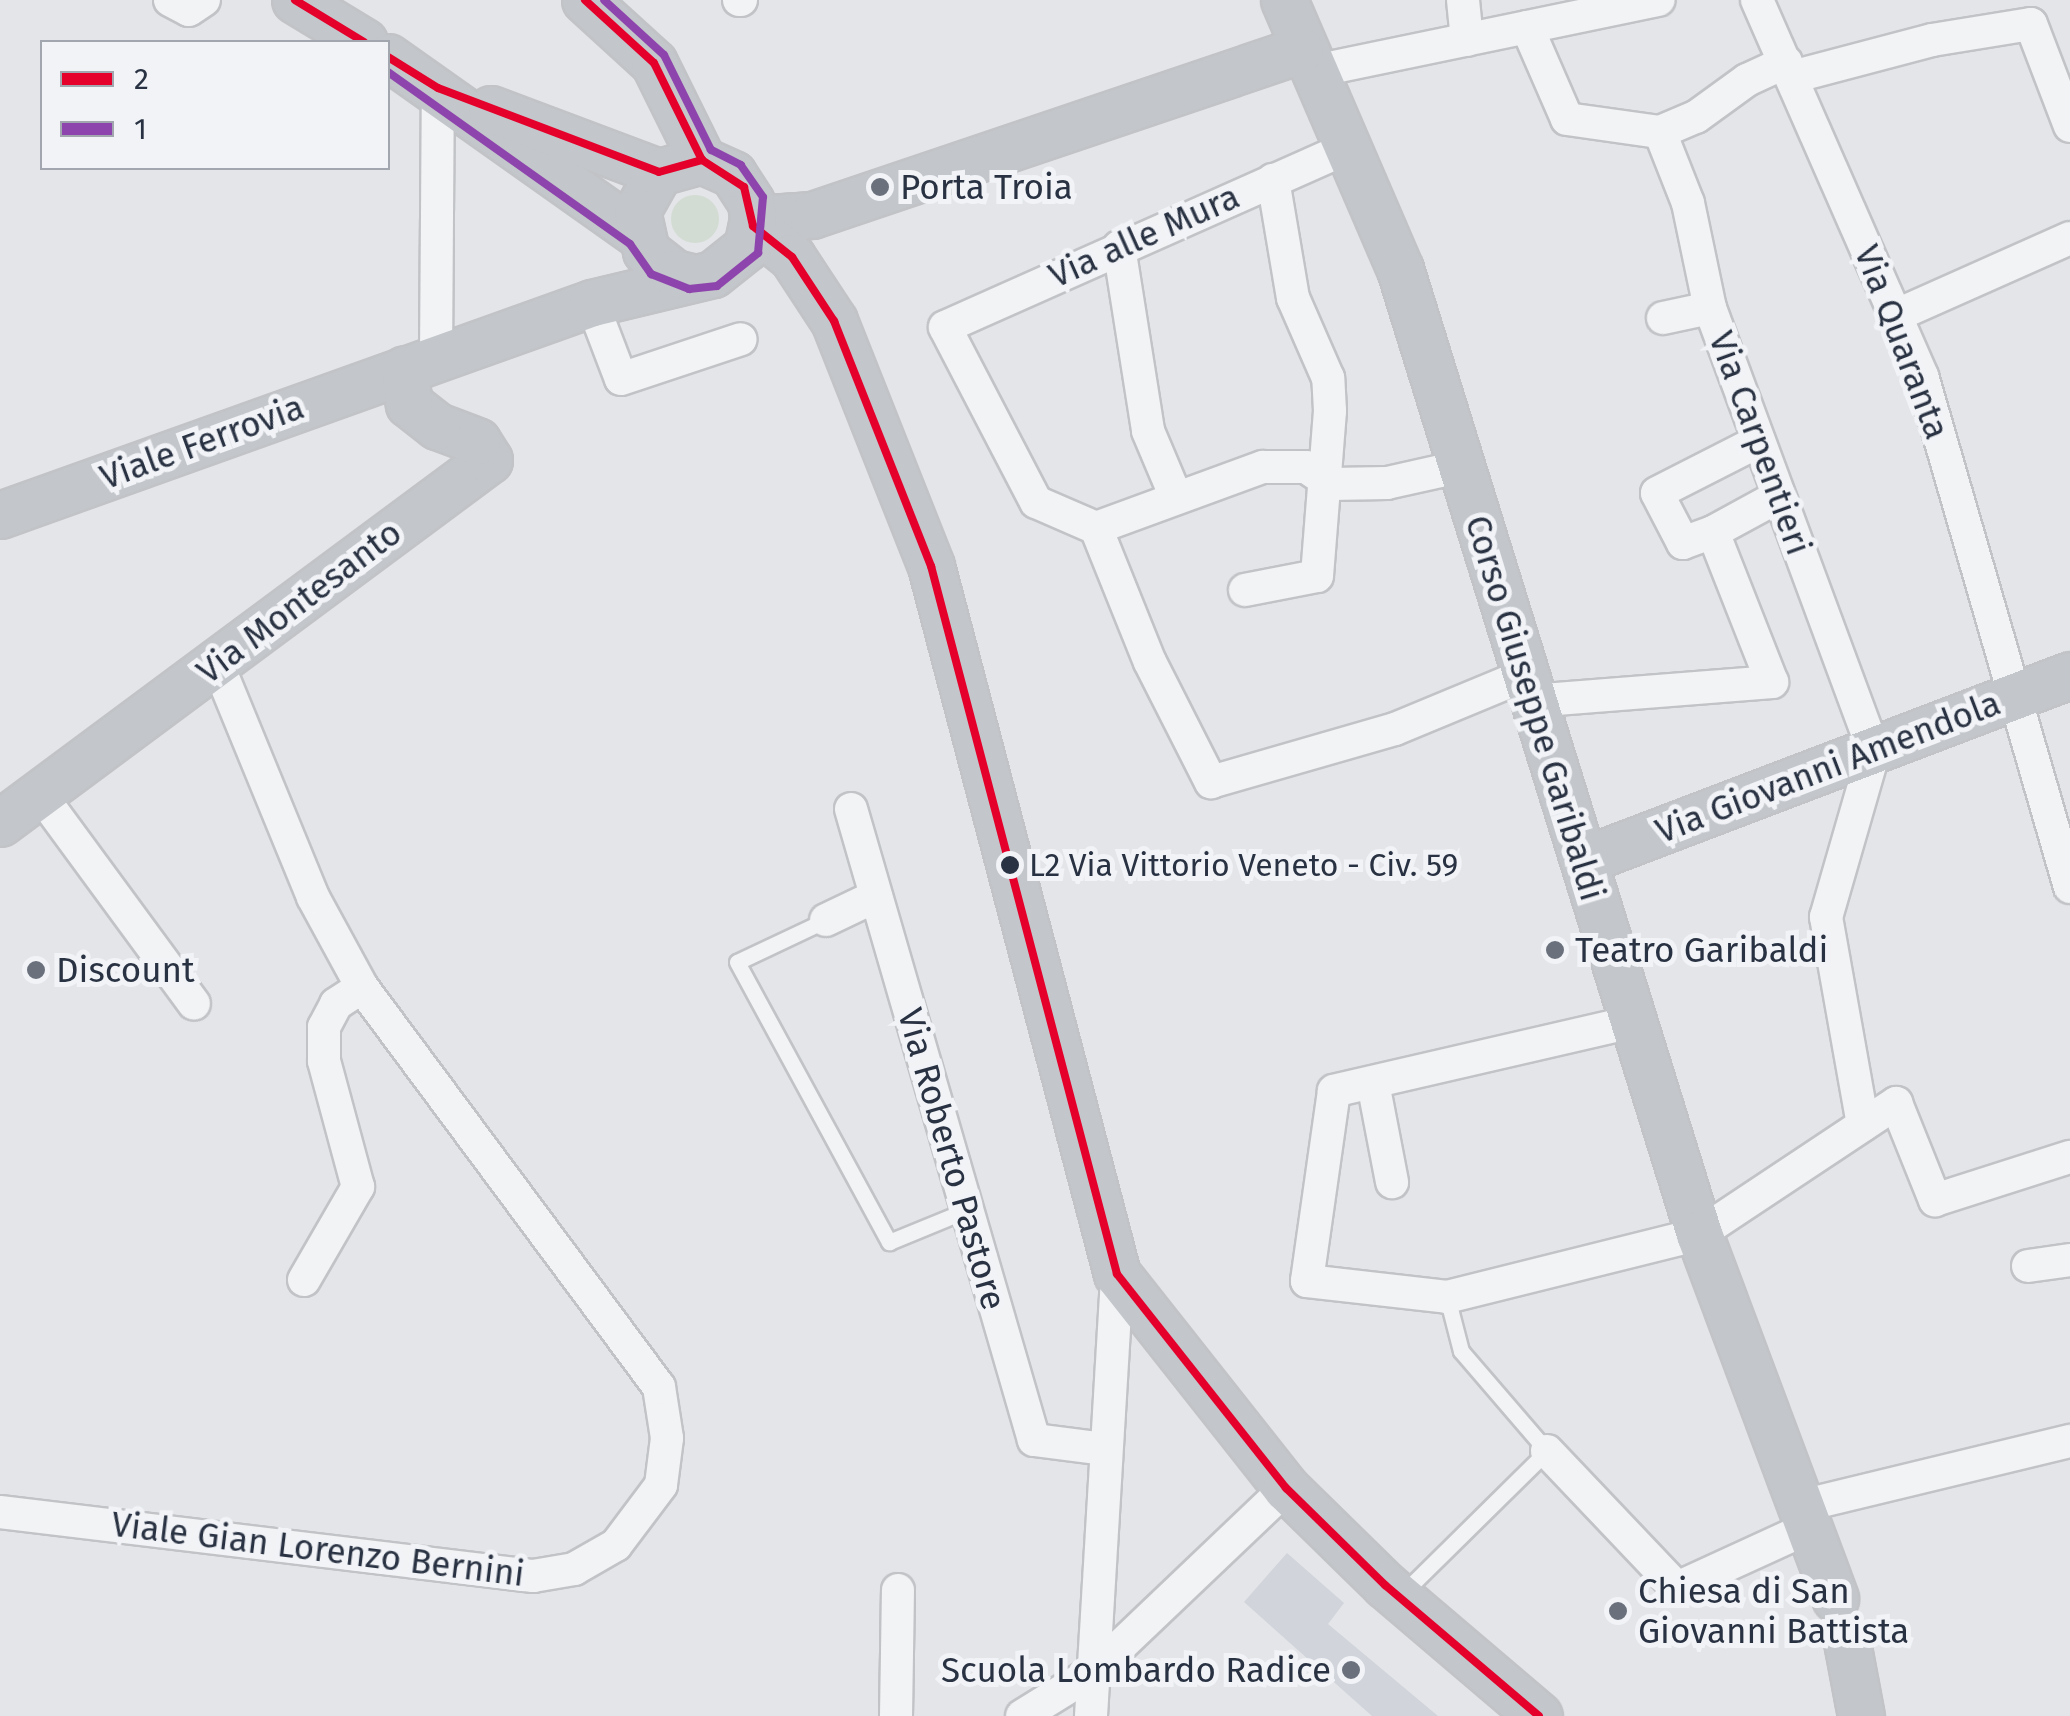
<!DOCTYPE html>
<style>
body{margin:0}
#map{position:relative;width:2070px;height:1716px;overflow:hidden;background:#e3e5e8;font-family:"Fira Sans",sans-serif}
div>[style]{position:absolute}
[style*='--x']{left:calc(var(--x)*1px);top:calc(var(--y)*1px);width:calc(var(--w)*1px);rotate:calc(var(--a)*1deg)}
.built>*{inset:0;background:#d1d4db}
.green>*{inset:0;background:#d3dcd3}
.round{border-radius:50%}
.roads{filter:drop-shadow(2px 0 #c1c3c6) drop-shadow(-2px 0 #c1c3c6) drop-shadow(0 2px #c1c3c6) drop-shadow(0 -2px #c1c3c6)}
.lane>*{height:15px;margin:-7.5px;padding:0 7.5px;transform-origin:7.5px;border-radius:7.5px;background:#f2f3f5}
.street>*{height:32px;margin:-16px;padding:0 16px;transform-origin:16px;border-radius:16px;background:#f2f3f5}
.secondary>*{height:45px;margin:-22.5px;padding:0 22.5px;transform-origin:22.5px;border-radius:22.5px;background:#c3c6ca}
.bus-1>*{height:8px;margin:-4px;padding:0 4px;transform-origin:4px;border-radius:4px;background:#e4002b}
.bus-2>*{height:8px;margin:-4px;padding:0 4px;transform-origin:4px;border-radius:4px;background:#8e44ad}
.dots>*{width:28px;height:28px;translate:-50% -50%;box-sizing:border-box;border:5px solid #f1f3f7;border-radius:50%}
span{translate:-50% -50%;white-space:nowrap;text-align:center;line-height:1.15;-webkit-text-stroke:10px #f1f3f7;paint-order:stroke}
.bus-label{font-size:32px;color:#293242}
.left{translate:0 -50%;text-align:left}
.poi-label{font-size:35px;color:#293242}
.right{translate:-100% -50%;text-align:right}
.street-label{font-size:35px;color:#293242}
.legend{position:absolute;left:40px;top:40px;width:350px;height:130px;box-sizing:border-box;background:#f1f3f7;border:2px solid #a1a6af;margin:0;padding:12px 18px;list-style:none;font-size:30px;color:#293242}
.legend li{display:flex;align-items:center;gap:20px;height:50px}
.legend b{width:50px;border:2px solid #a1a6af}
</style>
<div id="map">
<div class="built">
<i style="clip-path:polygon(1287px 1553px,1344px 1603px,1328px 1624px,1438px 1716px,1372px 1716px,1244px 1602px)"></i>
</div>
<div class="green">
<i class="round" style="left:671px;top:195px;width:48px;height:48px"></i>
</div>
<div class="roads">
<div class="lane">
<i style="--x:826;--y:920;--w:98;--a:154.7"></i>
<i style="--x:737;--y:962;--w:319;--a:61.5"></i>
<i style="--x:889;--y:1242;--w:84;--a:-22.3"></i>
<i style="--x:1403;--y:1593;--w:202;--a:-44.6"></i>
<i style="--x:1547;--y:1451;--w:132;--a:-130.7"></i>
<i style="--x:1461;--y:1351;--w:56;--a:-104.5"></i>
</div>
<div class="street">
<i style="--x:170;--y:0;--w:21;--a:28"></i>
<i style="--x:189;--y:10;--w:18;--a:-34"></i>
<i style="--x:739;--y:0;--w:2;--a:0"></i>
<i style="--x:1463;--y:0;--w:40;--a:84.3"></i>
<i style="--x:1757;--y:0;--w:411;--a:66.3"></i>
<i style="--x:1922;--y:376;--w:532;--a:73.85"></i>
<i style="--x:1527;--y:27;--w:100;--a:66.5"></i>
<i style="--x:1567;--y:119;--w:94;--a:8"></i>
<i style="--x:1660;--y:132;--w:39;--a:-23"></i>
<i style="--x:1696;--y:117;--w:63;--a:-36"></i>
<i style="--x:1747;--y:80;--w:43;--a:-24.8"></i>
<i style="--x:1310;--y:72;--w:356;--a:-11.7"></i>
<i style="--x:1792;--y:77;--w:145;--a:-14.8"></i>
<i style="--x:1932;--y:40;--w:100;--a:-9.2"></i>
<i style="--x:2031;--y:24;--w:109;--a:69.1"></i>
<i style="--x:1660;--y:132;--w:76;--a:68.5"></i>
<i style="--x:1688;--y:203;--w:107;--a:78.2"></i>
<i style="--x:1710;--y:308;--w:472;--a:69.7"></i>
<i style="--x:1874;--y:751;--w:173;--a:106.1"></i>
<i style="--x:1826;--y:917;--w:211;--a:79.9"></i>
<i style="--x:1119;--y:247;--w:186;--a:81"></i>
<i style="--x:1148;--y:431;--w:69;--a:67.1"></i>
<i style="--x:592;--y:303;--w:81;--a:69.1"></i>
<i style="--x:621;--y:379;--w:126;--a:-18.4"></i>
<i style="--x:1897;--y:315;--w:189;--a:-24"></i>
<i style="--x:1663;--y:318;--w:48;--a:-12"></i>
<i style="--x:436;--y:358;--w:270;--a:-89.6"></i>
<i style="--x:1096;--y:528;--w:65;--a:-156.6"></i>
<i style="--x:1036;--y:502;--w:197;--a:-117.5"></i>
<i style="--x:945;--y:327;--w:438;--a:-24"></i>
<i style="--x:1096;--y:528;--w:144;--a:68.1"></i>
<i style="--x:1150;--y:662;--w:135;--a:63.1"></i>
<i style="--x:1211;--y:782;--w:191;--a:-16.1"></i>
<i style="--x:1395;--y:729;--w:139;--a:-22.5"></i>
<i style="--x:1096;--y:528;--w:178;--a:-20.1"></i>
<i style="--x:1263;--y:467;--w:43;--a:0"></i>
<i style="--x:1306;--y:467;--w:30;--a:34"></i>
<i style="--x:1331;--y:484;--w:56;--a:-1"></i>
<i style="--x:1387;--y:483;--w:74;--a:-12.5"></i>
<i style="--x:1713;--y:532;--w:75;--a:-28.6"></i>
<i style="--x:1245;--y:590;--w:73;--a:-11"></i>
<i style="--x:1317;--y:576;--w:166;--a:-85.5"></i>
<i style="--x:1330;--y:411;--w:33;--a:-93"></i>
<i style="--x:1328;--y:378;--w:87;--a:-113.6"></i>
<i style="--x:1293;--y:298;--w:120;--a:-99.6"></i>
<i style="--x:1531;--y:701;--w:242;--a:-4.5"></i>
<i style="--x:1772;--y:682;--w:161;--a:-111.5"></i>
<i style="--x:1713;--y:532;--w:32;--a:160"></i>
<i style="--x:1683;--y:543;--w:56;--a:-117.5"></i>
<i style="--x:1657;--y:493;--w:114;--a:-27"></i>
<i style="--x:40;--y:794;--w:260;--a:53.7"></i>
<i style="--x:851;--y:809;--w:657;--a:73.83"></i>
<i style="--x:1034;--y:1440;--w:72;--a:7.2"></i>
<i style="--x:826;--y:920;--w:55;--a:-25.6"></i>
<i style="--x:1632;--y:1022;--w:306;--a:167"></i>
<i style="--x:1334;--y:1091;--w:192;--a:98.1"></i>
<i style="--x:1307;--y:1281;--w:141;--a:6.5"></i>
<i style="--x:1447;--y:1297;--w:260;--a:-14"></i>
<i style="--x:1699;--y:1234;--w:237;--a:-33.6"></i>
<i style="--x:1896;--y:1103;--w:105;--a:68.1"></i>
<i style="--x:1935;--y:1200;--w:142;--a:-17.7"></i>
<i style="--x:1373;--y:1083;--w:101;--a:79.1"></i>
<i style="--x:2028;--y:1266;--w:42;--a:-8.1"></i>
<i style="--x:304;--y:1280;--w:108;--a:-59.9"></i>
<i style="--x:358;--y:1187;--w:131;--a:-105.1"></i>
<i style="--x:324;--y:1061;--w:34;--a:-90"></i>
<i style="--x:324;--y:1027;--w:26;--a:-62"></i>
<i style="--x:336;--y:1004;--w:31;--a:-33"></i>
<i style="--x:1547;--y:1451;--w:189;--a:46.5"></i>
<i style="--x:1677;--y:1588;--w:142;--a:-24.6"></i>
<i style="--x:1797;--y:1507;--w:281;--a:-13.6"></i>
<i style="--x:0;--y:1512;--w:537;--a:6.85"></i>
<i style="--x:533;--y:1576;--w:42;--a:-9.7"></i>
<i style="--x:574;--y:1569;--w:48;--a:-29.7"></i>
<i style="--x:616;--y:1545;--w:75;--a:-53.1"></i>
<i style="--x:661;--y:1485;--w:47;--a:-82.7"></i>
<i style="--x:667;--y:1438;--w:52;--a:-98.9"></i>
<i style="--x:659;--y:1387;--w:498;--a:-126.6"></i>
<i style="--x:362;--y:987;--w:102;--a:-118.6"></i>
<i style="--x:313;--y:897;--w:253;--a:-112.3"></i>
<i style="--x:896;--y:1716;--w:126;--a:-89.1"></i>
<i style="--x:1022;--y:1716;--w:84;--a:-31.8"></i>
<i style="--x:1093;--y:1672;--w:267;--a:-43.6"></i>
<i style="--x:1091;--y:1716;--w:443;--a:-86.6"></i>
</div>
<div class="secondary">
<i style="--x:295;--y:0;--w:81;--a:31.3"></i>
<i style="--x:585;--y:0;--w:93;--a:42.4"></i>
<i style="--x:654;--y:63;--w:108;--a:63.7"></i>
<i style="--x:1284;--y:0;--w:293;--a:66.7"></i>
<i style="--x:1400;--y:269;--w:1010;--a:72.78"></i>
<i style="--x:1699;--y:1234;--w:389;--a:69.5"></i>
<i style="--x:388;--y:57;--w:308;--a:35.3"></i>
<i style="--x:491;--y:109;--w:179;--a:20.6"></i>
<i style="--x:753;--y:219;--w:59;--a:-3.9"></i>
<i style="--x:812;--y:215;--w:515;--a:-18.68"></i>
<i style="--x:753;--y:226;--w:50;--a:38.5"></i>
<i style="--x:792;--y:257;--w:77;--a:56.7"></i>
<i style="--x:834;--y:321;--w:264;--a:68.4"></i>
<i style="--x:931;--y:566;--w:732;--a:75.28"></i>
<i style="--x:1117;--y:1274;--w:273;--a:51.7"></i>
<i style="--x:1286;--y:1488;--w:139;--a:44.4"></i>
<i style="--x:1385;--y:1585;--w:202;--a:40.4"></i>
<i style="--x:0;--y:515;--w:629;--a:-19.7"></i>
<i style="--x:592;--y:303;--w:124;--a:-13.5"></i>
<i style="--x:713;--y:274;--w:43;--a:-38.5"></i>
<i style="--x:747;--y:247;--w:29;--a:-78"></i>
<i style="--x:753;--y:219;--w:17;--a:-97"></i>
<i style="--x:751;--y:202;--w:33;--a:-123"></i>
<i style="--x:733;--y:174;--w:34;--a:-156"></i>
<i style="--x:702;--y:160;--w:45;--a:164.4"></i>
<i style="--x:659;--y:172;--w:45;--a:119.4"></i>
<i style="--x:637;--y:211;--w:41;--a:77.3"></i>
<i style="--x:646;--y:251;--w:36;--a:38"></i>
<i style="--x:674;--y:273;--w:17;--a:13"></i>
<i style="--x:0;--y:823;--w:609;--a:-36.59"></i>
<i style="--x:489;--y:460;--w:22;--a:-122"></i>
<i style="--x:477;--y:441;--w:43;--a:-159.4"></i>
<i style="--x:437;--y:426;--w:36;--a:-142"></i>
<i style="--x:409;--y:404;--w:35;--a:-98"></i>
<i style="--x:1587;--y:859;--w:517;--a:-20.85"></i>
<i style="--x:1847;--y:1642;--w:75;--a:79.3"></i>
</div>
</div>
<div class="bus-1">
<i style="--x:295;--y:0;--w:81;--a:31.3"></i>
<i style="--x:585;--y:0;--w:93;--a:42.4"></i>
<i style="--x:654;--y:63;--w:108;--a:63.7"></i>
<i style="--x:388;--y:57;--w:59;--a:31.8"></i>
<i style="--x:438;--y:88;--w:236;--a:20.8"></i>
<i style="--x:659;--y:172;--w:45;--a:-15.6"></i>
<i style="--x:702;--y:160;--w:50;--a:32.7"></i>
<i style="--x:744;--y:187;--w:40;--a:77"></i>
<i style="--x:753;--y:226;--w:50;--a:38.5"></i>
<i style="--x:792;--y:257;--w:77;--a:56.7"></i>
<i style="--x:834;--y:321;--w:264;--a:68.4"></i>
<i style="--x:931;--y:566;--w:732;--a:75.28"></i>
<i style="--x:1117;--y:1274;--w:273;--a:51.7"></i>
<i style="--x:1286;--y:1488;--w:139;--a:44.4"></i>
<i style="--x:1385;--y:1585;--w:202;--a:40.4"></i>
</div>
<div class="bus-2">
<i style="--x:388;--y:72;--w:297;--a:35.4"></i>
<i style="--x:630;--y:244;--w:37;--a:55"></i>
<i style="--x:651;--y:274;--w:41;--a:21.5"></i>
<i style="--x:689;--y:289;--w:28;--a:-6"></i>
<i style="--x:717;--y:286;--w:53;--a:-38.8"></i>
<i style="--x:758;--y:253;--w:56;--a:-84.9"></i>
<i style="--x:763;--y:197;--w:39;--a:-125"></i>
<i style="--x:741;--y:165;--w:34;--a:-153"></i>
<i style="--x:711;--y:150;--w:106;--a:-116.3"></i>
<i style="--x:664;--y:55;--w:81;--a:-137.5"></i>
</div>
<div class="dots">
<i style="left:880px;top:187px;background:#6a717c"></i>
<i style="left:1010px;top:865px;background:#293242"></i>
<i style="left:1555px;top:950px;background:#6a717c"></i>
<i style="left:36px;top:970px;background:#6a717c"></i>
<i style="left:1618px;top:1611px;background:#6a717c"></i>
<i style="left:1351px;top:1670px;background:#6a717c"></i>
</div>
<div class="bus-label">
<span class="left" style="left:1029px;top:865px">L2 Via Vittorio Veneto - Civ. 59</span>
</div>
<div class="poi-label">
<span class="left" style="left:900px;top:187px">Porta Troia</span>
<span class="left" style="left:1575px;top:950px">Teatro Garibaldi</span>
<span class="left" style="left:56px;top:970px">Discount</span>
<span class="left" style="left:1638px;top:1611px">Chiesa di San<br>Giovanni Battista</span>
<span class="right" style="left:1331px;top:1670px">Scuola Lombardo Radice</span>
</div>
<div class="street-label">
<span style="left:1144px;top:236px;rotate:-24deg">Via alle Mura</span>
<span style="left:1902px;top:342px;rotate:69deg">Via Quaranta</span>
<span style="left:202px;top:442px;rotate:-20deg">Viale Ferrovia</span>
<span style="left:1760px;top:443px;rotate:70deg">Via Carpentieri</span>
<span style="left:299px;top:602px;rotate:-37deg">Via Montesanto</span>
<span style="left:1535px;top:708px;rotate:73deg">Corso Giuseppe Garibaldi</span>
<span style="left:1828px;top:767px;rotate:-21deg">Via Giovanni Amendola</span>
<span style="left:952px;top:1159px;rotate:74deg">Via Roberto Pastore</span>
<span style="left:318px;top:1549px;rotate:7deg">Viale Gian Lorenzo Bernini</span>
</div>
<ul class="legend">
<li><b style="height:12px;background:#e4002b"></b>2</li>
<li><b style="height:12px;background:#8e44ad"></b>1</li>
</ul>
</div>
